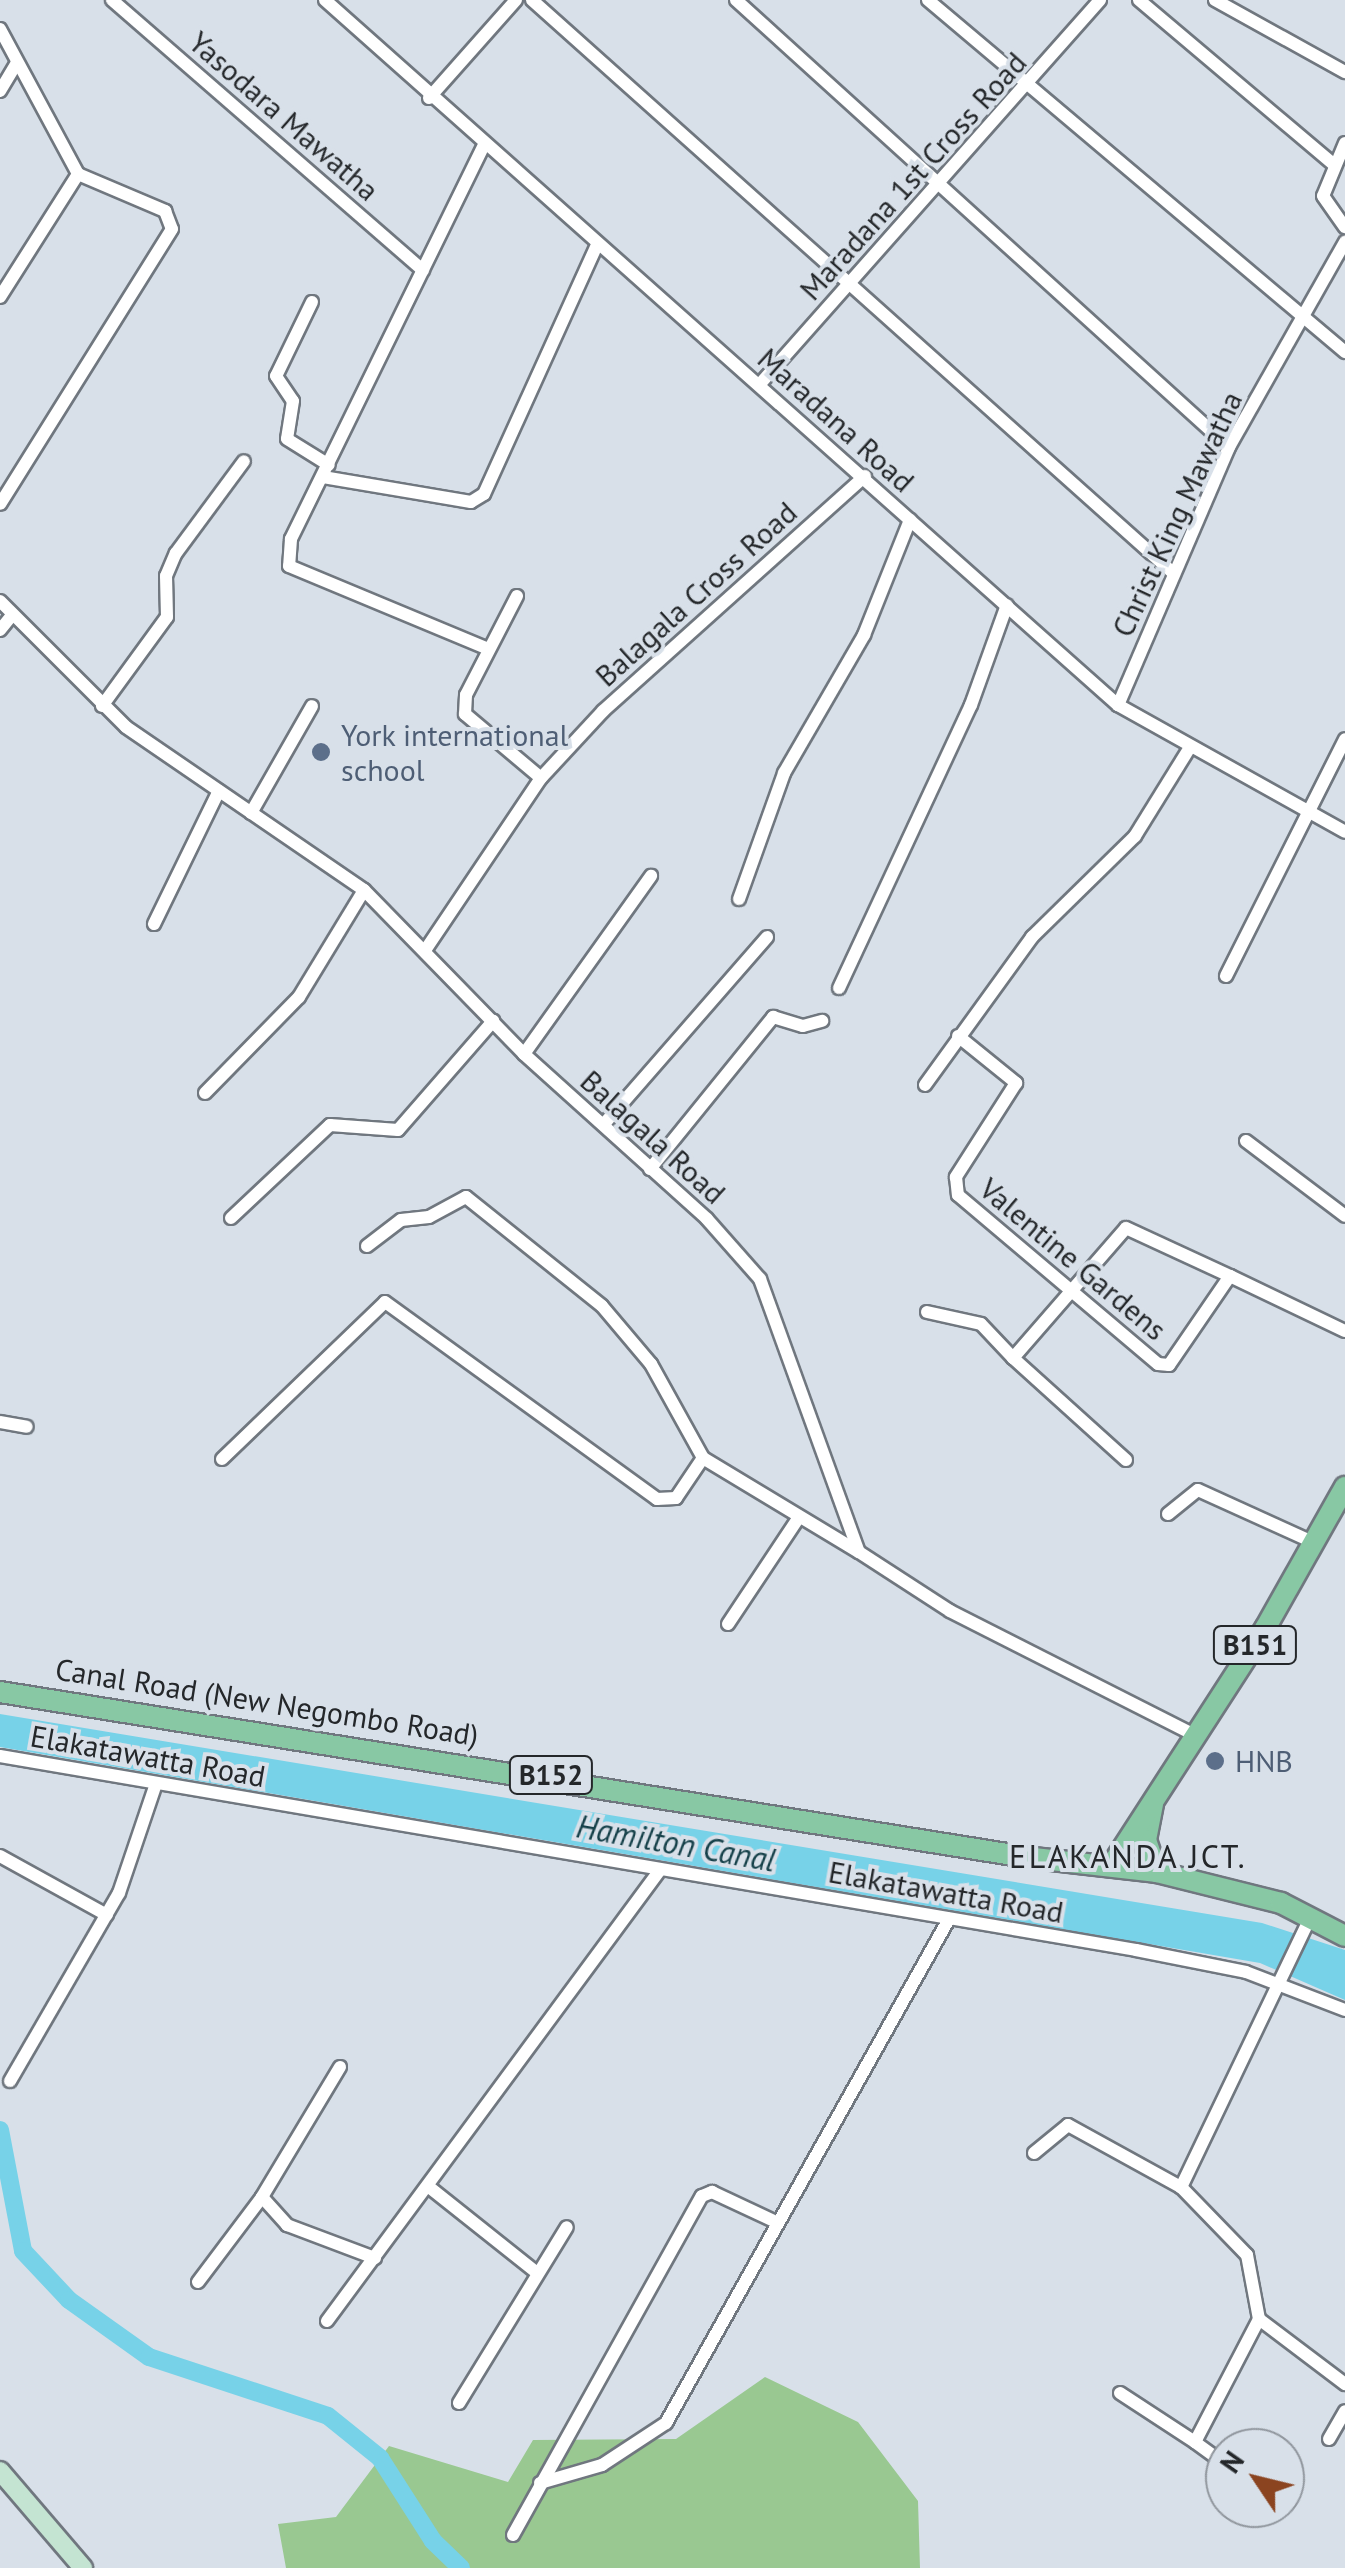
<!DOCTYPE html>
<style>
body{margin:0}
#map{position:relative;width:1345px;height:2568px;overflow:hidden;background:#d8e0e9;font-family:"PT Sans",sans-serif}
div>[style]{position:absolute}
[style*='--x']{left:calc(var(--x)*1px);top:calc(var(--y)*1px);width:calc(var(--w)*1px);rotate:calc(var(--a)*1deg)}
.green>*{inset:0;background:#99c891}
.water>*{inset:0;background:#77d2e8}
.canal>*{height:18px;margin:-9px;padding:0 9px;transform-origin:9px;border-radius:9px;background:#77d2e8}
.roads{filter:drop-shadow(2px 0 #70777f) drop-shadow(-2px 0 #70777f) drop-shadow(0 2px #70777f) drop-shadow(0 -2px #70777f)}
.street>*{height:12px;margin:-6px;padding:0 6px;transform-origin:6px;border-radius:6px;background:#fff}
.secondary>*{height:18px;margin:-9px;padding:0 9px;transform-origin:9px;border-radius:9px;background:#c4e4d2}
.primary>*{height:20px;margin:-10px;padding:0 10px;transform-origin:10px;border-radius:10px;background:#88c8a4}
.dots>*{width:28px;height:28px;translate:-50% -50%;box-sizing:border-box;border:5px solid #d8e0e9;border-radius:50%}
span{translate:-50% -50%;white-space:nowrap;text-align:center;line-height:1.15;-webkit-text-stroke:8px #d8e0e9;paint-order:stroke}
.shield-label span{padding:2px 8px;background:#d8e0e9;border:2px solid;border-radius:8px;-webkit-text-stroke-width:0}
.shield-label{font-size:28px;color:#24272a;font-weight:700}
.street-label{font-size:30px;color:#24272a}
.service-label{font-size:30px;color:#4e5e75}
.left{translate:0 -50%;text-align:left}
.water-label{font-size:32px;color:#16414a;font-style:italic}
.neighbourhood-label{font-size:32px;color:#24272a;letter-spacing:2.5px}
.north{position:absolute;left:1205px;top:2428px;width:100px;height:100px;box-sizing:border-box;background:#d8e0e9;border:2px solid #90969d;border-radius:50%;rotate:305deg;font-size:28px;font-weight:700;line-height:40px;text-align:center;color:#24272a}
.north::after{content:'';display:block;margin:auto;width:35px;height:45px;background:#8b4420;clip-path:polygon(50% 0,100% 100%,50% 72%,0 100%)}
</style>
<div id="map">
<div class="green">
<i style="clip-path:polygon(765px 2377px,858px 2422px,918px 2501px,920px 2568px,286px 2568px,278px 2524px,336px 2517px,389px 2446px,508px 2482px,533px 2440px,676px 2439px)"></i>
</div>
<div class="water">
<i style="clip-path:polygon(0 1714px,1262px 1923px,1345px 1950px,1345px 2000px,1260px 1963px,0 1747px)"></i>
</div>
<div class="canal">
<i style="--x:0;--y:2130;--w:123;--a:79.2"></i>
<i style="--x:23;--y:2251;--w:67;--a:46.8"></i>
<i style="--x:69;--y:2300;--w:98;--a:35.5"></i>
<i style="--x:149;--y:2357;--w:188;--a:18.2"></i>
<i style="--x:328;--y:2416;--w:67;--a:38.9"></i>
<i style="--x:380;--y:2458;--w:98;--a:57.4"></i>
<i style="--x:433;--y:2541;--w:39;--a:44"></i>
</div>
<div class="roads">
<div class="street">
<i style="--x:112;--y:0;--w:412;--a:41"></i>
<i style="--x:325;--y:0;--w:1061;--a:41.64"></i>
<i style="--x:1118;--y:705;--w:260;--a:29.2"></i>
<i style="--x:532;--y:0;--w:858;--a:41.79"></i>
<i style="--x:736;--y:0;--w:665;--a:42.2"></i>
<i style="--x:928;--y:0;--w:546;--a:40.17"></i>
<i style="--x:1139;--y:0;--w:254;--a:40.2"></i>
<i style="--x:1215;--y:0;--w:149;--a:29"></i>
<i style="--x:0;--y:29;--w:165;--a:61.7"></i>
<i style="--x:78;--y:174;--w:95;--a:23"></i>
<i style="--x:165;--y:211;--w:19;--a:69"></i>
<i style="--x:172;--y:229;--w:324;--a:122"></i>
<i style="--x:0;--y:91;--w:33;--a:-59"></i>
<i style="--x:429;--y:98;--w:131;--a:-48.4"></i>
<i style="--x:1345;--y:143;--w:57;--a:112.5"></i>
<i style="--x:1323;--y:196;--w:38;--a:55"></i>
<i style="--x:484;--y:145;--w:439;--a:116.1"></i>
<i style="--x:291;--y:539;--w:27;--a:94"></i>
<i style="--x:289;--y:566;--w:216;--a:22.6"></i>
<i style="--x:0;--y:297;--w:146;--a:-57.6"></i>
<i style="--x:312;--y:302;--w:82;--a:115.9"></i>
<i style="--x:276;--y:376;--w:30;--a:56"></i>
<i style="--x:293;--y:401;--w:38;--a:99"></i>
<i style="--x:287;--y:439;--w:49;--a:31.8"></i>
<i style="--x:760;--y:384;--w:513;--a:-48.48"></i>
<i style="--x:323;--y:477;--w:150;--a:9.6"></i>
<i style="--x:471;--y:502;--w:15;--a:-32"></i>
<i style="--x:484;--y:494;--w:271;--a:-65.6"></i>
<i style="--x:517;--y:596;--w:111;--a:117.3"></i>
<i style="--x:466;--y:695;--w:19;--a:93"></i>
<i style="--x:465;--y:714;--w:99;--a:40.1"></i>
<i style="--x:0;--y:601;--w:178;--a:45"></i>
<i style="--x:126;--y:727;--w:288;--a:34.4"></i>
<i style="--x:364;--y:890;--w:229;--a:45.7"></i>
<i style="--x:524;--y:1054;--w:246;--a:42"></i>
<i style="--x:707;--y:1219;--w:80;--a:48.5"></i>
<i style="--x:760;--y:1279;--w:290;--a:70.1"></i>
<i style="--x:859;--y:1552;--w:108;--a:33"></i>
<i style="--x:950;--y:1611;--w:274;--a:26.9"></i>
<i style="--x:0;--y:630;--w:19;--a:-51"></i>
<i style="--x:1118;--y:705;--w:281;--a:-66.7"></i>
<i style="--x:1229;--y:447;--w:236;--a:-60.5"></i>
<i style="--x:102;--y:706;--w:110;--a:-53.9"></i>
<i style="--x:167;--y:617;--w:41;--a:-91.4"></i>
<i style="--x:166;--y:576;--w:25;--a:-67"></i>
<i style="--x:176;--y:553;--w:114;--a:-53.5"></i>
<i style="--x:251;--y:813;--w:123;--a:-60.3"></i>
<i style="--x:739;--y:899;--w:134;--a:-70.3"></i>
<i style="--x:784;--y:773;--w:160;--a:-59.9"></i>
<i style="--x:864;--y:635;--w:124;--a:-68.2"></i>
<i style="--x:154;--y:924;--w:148;--a:-64"></i>
<i style="--x:426;--y:949;--w:206;--a:-56.1"></i>
<i style="--x:541;--y:778;--w:91;--a:-47.2"></i>
<i style="--x:603;--y:711;--w:352;--a:-41.9"></i>
<i style="--x:1226;--y:976;--w:265;--a:-63.3"></i>
<i style="--x:839;--y:988;--w:312;--a:-65"></i>
<i style="--x:971;--y:705;--w:106;--a:-70.2"></i>
<i style="--x:958;--y:1036;--w:75;--a:39"></i>
<i style="--x:1016;--y:1083;--w:112;--a:122.6"></i>
<i style="--x:956;--y:1177;--w:18;--a:84"></i>
<i style="--x:958;--y:1195;--w:262;--a:40.2"></i>
<i style="--x:1158;--y:1364;--w:11;--a:5"></i>
<i style="--x:1169;--y:1365;--w:108;--a:-55.6"></i>
<i style="--x:1230;--y:1276;--w:127;--a:25.6"></i>
<i style="--x:524;--y:1054;--w:219;--a:-54.5"></i>
<i style="--x:925;--y:1085;--w:183;--a:-54.1"></i>
<i style="--x:1032;--y:937;--w:144;--a:-44.4"></i>
<i style="--x:1135;--y:836;--w:102;--a:-58.2"></i>
<i style="--x:205;--y:1093;--w:134;--a:-45.6"></i>
<i style="--x:299;--y:997;--w:125;--a:-58.7"></i>
<i style="--x:604;--y:1124;--w:248;--a:-48.9"></i>
<i style="--x:1246;--y:1141;--w:124;--a:37.1"></i>
<i style="--x:650;--y:1169;--w:196;--a:-51"></i>
<i style="--x:773;--y:1017;--w:31;--a:17"></i>
<i style="--x:803;--y:1026;--w:20;--a:-15"></i>
<i style="--x:231;--y:1218;--w:136;--a:-43.2"></i>
<i style="--x:330;--y:1125;--w:68;--a:4.2"></i>
<i style="--x:398;--y:1130;--w:145;--a:-48.9"></i>
<i style="--x:367;--y:1246;--w:43;--a:-37.4"></i>
<i style="--x:401;--y:1220;--w:28;--a:-6"></i>
<i style="--x:429;--y:1217;--w:42;--a:-28.4"></i>
<i style="--x:466;--y:1197;--w:174;--a:38.7"></i>
<i style="--x:602;--y:1306;--w:76;--a:49.8"></i>
<i style="--x:651;--y:1364;--w:107;--a:61"></i>
<i style="--x:703;--y:1458;--w:182;--a:31.1"></i>
<i style="--x:927;--y:1312;--w:55;--a:12.5"></i>
<i style="--x:981;--y:1324;--w:47;--a:46.7"></i>
<i style="--x:0;--y:1422;--w:27;--a:10"></i>
<i style="--x:222;--y:1459;--w:226;--a:-43.9"></i>
<i style="--x:385;--y:1302;--w:336;--a:35.9"></i>
<i style="--x:657;--y:1499;--w:19;--a:-3"></i>
<i style="--x:676;--y:1498;--w:48;--a:-56"></i>
<i style="--x:1126;--y:1460;--w:152;--a:-137.9"></i>
<i style="--x:1013;--y:1358;--w:172;--a:-49"></i>
<i style="--x:1126;--y:1228;--w:115;--a:24.8"></i>
<i style="--x:1168;--y:1514;--w:38;--a:-39"></i>
<i style="--x:1198;--y:1490;--w:128;--a:24.4"></i>
<i style="--x:728;--y:1624;--w:125;--a:-56.4"></i>
<i style="--x:0;--y:1756;--w:1152;--a:9.69"></i>
<i style="--x:1136;--y:1950;--w:112;--a:11.3"></i>
<i style="--x:1246;--y:1972;--w:106;--a:21"></i>
<i style="--x:0;--y:1856;--w:122;--a:28.9"></i>
<i style="--x:1311;--y:1916;--w:301;--a:115.6"></i>
<i style="--x:1181;--y:2187;--w:95;--a:45.9"></i>
<i style="--x:1247;--y:2255;--w:65;--a:79.4"></i>
<i style="--x:1259;--y:2319;--w:108;--a:37.1"></i>
<i style="--x:340;--y:2067;--w:152;--a:121"></i>
<i style="--x:262;--y:2197;--w:38;--a:48"></i>
<i style="--x:287;--y:2225;--w:94;--a:20.6"></i>
<i style="--x:10;--y:2081;--w:217;--a:-59.9"></i>
<i style="--x:119;--y:1893;--w:115;--a:-71.3"></i>
<i style="--x:1034;--y:2153;--w:44;--a:-39.5"></i>
<i style="--x:1068;--y:2125;--w:129;--a:28.8"></i>
<i style="--x:429;--y:2187;--w:138;--a:38.5"></i>
<i style="--x:198;--y:2282;--w:106;--a:-53"></i>
<i style="--x:327;--y:2321;--w:561;--a:-53.56"></i>
<i style="--x:1120;--y:2393;--w:90;--a:33.2"></i>
<i style="--x:459;--y:2403;--w:206;--a:-58.5"></i>
<i style="--x:1329;--y:2439;--w:32;--a:-60"></i>
<i style="--x:1225;--y:2464;--w:37;--a:-144"></i>
<i style="--x:1195;--y:2442;--w:139;--a:-62.5"></i>
<i style="--x:540;--y:2483;--w:65;--a:-16.2"></i>
<i style="--x:602;--y:2465;--w:77;--a:-33.3"></i>
<i style="--x:666;--y:2423;--w:578;--a:-60.69"></i>
<i style="--x:513;--y:2535;--w:388;--a:-60.9"></i>
<i style="--x:702;--y:2196;--w:11;--a:-22"></i>
<i style="--x:712;--y:2192;--w:68;--a:25.1"></i>
</div>
<div class="secondary">
<i style="--x:0;--y:2471;--w:128;--a:49.4"></i>
</div>
<div class="primary">
<i style="--x:0;--y:1692;--w:1038;--a:9.14"></i>
<i style="--x:1025;--y:1857;--w:133;--a:6.5"></i>
<i style="--x:1157;--y:1872;--w:128;--a:14"></i>
<i style="--x:1281;--y:1903;--w:72;--a:27.3"></i>
<i style="--x:1153;--y:1804;--w:37;--a:101"></i>
<i style="--x:1146;--y:1840;--w:34;--a:71"></i>
<i style="--x:1112;--y:1865;--w:283;--a:-57.1"></i>
<i style="--x:1266;--y:1627;--w:161;--a:-60.6"></i>
</div>
</div>
<div class="dots">
<i style="left:321px;top:752px;background:#5c6f8a"></i>
<i style="left:1215px;top:1761px;background:#5c6f8a"></i>
</div>
<div class="shield-label">
<span style="left:1255px;top:1645px">B151</span>
<span style="left:551px;top:1775px">B152</span>
</div>
<div class="street-label">
<span style="left:284px;top:116px;rotate:41deg">Yasodara Mawatha</span>
<span style="left:913px;top:176px;rotate:-48deg">Maradana 1st Cross Road</span>
<span style="left:836px;top:420px;rotate:42deg">Maradana Road</span>
<span style="left:1177px;top:514px;rotate:-65deg">Christ King Mawatha</span>
<span style="left:696px;top:594px;rotate:-42deg">Balagala Cross Road</span>
<span style="left:653px;top:1137px;rotate:42deg">Balagala Road</span>
<span style="left:1073px;top:1259px;rotate:40deg">Valentine Gardens</span>
<span style="left:267px;top:1702px;rotate:9deg">Canal Road (New Negombo Road)</span>
<span style="left:148px;top:1756px;rotate:10deg">Elakatawatta Road</span>
<span style="left:946px;top:1892px;rotate:10deg">Elakatawatta Road</span>
</div>
<div class="service-label">
<span class="left" style="left:341px;top:752px">York international<br>school</span>
<span class="left" style="left:1235px;top:1761px">HNB</span>
</div>
<div class="water-label">
<span style="left:676px;top:1843px;rotate:10deg">Hamilton Canal</span>
</div>
<div class="neighbourhood-label">
<span style="left:1128px;top:1856px">ELAKANDA JCT.</span>
</div>
<div class="north">N</div>
</div>
